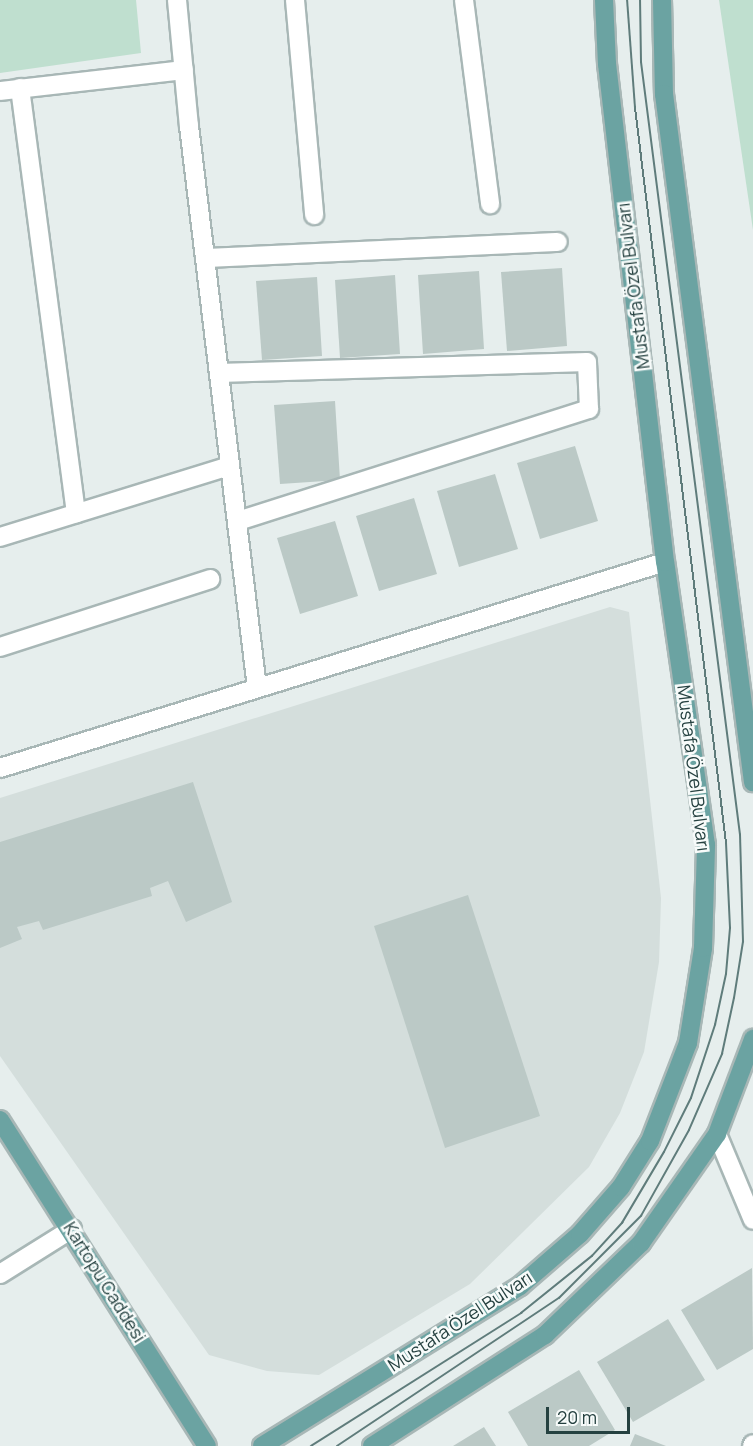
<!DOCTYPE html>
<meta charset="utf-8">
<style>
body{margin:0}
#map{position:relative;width:753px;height:1446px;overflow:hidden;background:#e6eeed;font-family:Manrope,sans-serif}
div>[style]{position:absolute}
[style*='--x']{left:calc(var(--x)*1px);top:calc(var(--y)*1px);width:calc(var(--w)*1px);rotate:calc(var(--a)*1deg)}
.built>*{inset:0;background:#d4dedc}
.green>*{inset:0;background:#bfdfcf}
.building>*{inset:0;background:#bbc9c6}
.roads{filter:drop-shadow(2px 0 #a8b7b6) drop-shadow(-2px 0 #a8b7b6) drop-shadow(0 2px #a8b7b6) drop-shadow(0 -2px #a8b7b6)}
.minor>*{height:18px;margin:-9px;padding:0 9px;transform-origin:9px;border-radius:9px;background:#fff}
.major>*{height:18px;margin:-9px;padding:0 9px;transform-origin:9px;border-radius:9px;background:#6ba3a2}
.tram>*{height:1.5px;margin:-0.75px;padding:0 0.75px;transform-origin:0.75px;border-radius:0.75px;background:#5f7c7b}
span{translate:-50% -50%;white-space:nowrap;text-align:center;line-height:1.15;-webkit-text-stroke:5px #f7fbfa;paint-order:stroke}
.street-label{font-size:18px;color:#254140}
.scale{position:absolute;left:546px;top:1407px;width:84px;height:27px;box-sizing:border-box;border:3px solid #254140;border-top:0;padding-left:8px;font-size:18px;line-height:21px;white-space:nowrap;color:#254140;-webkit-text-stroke:4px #f7fbfa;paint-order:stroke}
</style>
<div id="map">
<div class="built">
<i style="clip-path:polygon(610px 607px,629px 612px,661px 898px,659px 962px,644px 1052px,620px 1113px,589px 1167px,470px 1284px,319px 1375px,267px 1371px,209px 1355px,0 1056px,0 798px)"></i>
</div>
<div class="green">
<i style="clip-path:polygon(0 0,136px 0,141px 53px,0 73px)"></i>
<i style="clip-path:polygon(719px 0,753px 0,753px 230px)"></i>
</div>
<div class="building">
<i style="clip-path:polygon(562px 268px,567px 346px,507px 351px,501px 272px)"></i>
<i style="clip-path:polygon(479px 271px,484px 349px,423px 354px,418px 275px)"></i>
<i style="clip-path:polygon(395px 275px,400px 354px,340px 358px,335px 280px)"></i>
<i style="clip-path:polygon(317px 277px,322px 356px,262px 360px,256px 281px)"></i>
<i style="clip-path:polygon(335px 401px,340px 480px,280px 484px,274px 405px)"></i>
<i style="clip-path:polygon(575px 446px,598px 521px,540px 539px,517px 463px)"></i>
<i style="clip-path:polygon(495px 474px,518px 549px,459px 567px,437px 491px)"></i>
<i style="clip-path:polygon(414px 498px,437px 574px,379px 591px,356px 516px)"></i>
<i style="clip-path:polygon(335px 521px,358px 596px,300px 614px,277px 538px)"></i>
<i style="clip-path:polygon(193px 782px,232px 902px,186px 922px,168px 881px,150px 888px,152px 896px,43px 930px,39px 921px,17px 927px,22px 939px,0 948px,0 842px)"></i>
<i style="clip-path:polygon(468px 895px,540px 1116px,445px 1148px,374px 926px)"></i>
<i style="clip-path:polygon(752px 1268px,753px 1349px,717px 1370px,681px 1310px)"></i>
<i style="clip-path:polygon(668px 1319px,705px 1380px,633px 1422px,597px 1362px)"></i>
<i style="clip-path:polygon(579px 1370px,615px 1430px,589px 1446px,528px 1446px,508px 1412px)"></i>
<i style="clip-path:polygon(484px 1427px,496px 1446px,453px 1446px)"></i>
<i style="clip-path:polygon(635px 1434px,666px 1446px,630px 1446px)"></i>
</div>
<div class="roads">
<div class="minor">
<i style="--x:177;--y:0;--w:127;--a:84.6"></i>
<i style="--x:189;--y:126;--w:566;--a:83.1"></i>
<i style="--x:295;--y:0;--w:216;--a:84.9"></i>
<i style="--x:464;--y:0;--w:206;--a:82.7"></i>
<i style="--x:20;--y:88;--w:429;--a:82.5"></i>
<i style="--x:0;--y:91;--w:185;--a:-6.5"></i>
<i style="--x:205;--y:258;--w:353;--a:-2.6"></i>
<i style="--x:219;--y:373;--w:368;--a:-1.7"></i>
<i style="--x:587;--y:362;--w:47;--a:87.6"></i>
<i style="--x:589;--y:409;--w:369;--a:162.3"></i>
<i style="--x:0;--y:537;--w:241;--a:-17.2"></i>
<i style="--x:0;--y:647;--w:221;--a:-17.9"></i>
<i style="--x:0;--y:768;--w:696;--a:-17.21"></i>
<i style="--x:717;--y:1134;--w:93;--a:67.3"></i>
<i style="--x:0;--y:1274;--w:85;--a:-32"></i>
<i style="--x:752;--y:1446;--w:2;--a:-63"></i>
</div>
<div class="major">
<i style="--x:662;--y:0;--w:94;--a:88.8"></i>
<i style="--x:664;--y:94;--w:694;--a:82.63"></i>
<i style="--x:0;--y:1120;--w:386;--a:57.6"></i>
<i style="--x:262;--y:1446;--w:304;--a:-31.8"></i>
<i style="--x:520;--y:1286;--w:79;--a:-40.9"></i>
<i style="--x:580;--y:1234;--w:62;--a:-48.9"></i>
<i style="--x:621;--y:1187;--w:54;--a:-57.8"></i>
<i style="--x:650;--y:1141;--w:105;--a:-68.8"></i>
<i style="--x:688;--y:1043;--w:96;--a:-81"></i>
<i style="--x:703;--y:948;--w:103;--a:-88.3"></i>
<i style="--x:706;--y:845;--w:286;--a:-98.2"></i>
<i style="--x:665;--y:562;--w:501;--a:-96.64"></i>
<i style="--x:607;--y:64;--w:64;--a:-92.7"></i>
<i style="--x:372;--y:1446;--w:206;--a:-32.7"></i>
<i style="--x:545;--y:1335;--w:133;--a:-43.8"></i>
<i style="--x:641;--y:1243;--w:133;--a:-55.1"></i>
<i style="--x:717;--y:1134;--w:102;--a:-69.2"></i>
</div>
</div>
<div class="tram">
<i style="--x:311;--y:1446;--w:249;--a:-32.3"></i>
<i style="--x:521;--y:1313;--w:91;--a:-38.8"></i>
<i style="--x:592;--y:1256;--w:45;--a:-47.7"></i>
<i style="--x:622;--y:1223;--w:82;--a:-59.4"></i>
<i style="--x:664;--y:1152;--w:60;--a:-63.4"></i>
<i style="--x:691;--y:1098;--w:77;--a:-71.8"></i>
<i style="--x:715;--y:1025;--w:52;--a:-77.8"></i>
<i style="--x:726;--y:974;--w:46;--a:-85"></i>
<i style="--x:730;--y:928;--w:85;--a:-92.7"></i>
<i style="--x:726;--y:843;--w:741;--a:-97.06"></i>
<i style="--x:635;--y:108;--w:108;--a:-94.2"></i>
<i style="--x:337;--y:1446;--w:267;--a:-33.7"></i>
<i style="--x:559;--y:1298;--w:116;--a:-45"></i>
<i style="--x:641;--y:1216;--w:98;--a:-60.8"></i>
<i style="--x:689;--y:1130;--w:83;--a:-66.5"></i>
<i style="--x:722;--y:1054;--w:57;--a:-77.9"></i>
<i style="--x:734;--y:998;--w:57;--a:-80.9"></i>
<i style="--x:743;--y:942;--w:107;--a:-91.6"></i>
<i style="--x:740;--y:835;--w:779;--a:-97.3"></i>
<i style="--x:641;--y:62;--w:62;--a:-90.9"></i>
</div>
<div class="street-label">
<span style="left:633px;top:286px;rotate:-97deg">Mustafa Özel Bulvarı</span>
<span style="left:694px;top:768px;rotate:83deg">Mustafa Özel Bulvarı</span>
<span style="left:105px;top:1282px;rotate:58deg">Kartopu Caddesi</span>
<span style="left:460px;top:1321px;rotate:-33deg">Mustafa Özel Bulvarı</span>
</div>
<div class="scale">20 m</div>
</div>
